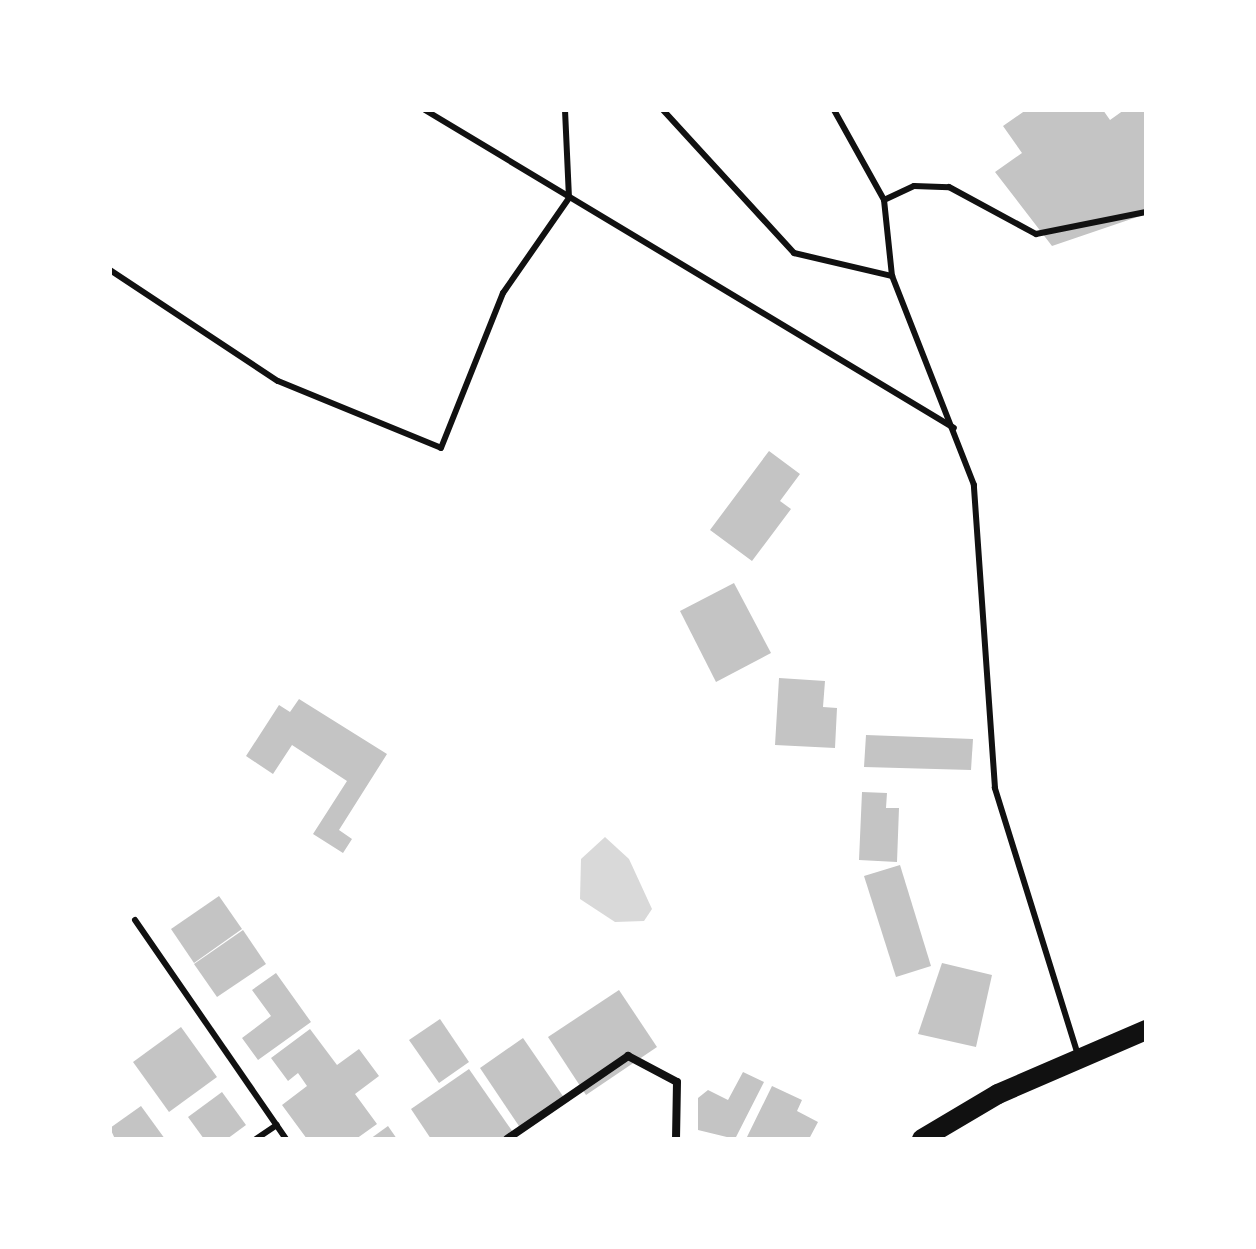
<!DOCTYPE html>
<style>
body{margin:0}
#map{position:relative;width:1256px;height:1249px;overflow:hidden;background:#fff;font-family:"DejaVu Sans",sans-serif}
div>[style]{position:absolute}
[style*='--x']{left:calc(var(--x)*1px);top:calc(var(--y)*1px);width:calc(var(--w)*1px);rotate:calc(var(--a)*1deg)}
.water>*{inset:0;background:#d9d9d9}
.building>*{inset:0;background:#c4c4c4}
.service>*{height:6px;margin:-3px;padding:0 3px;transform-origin:3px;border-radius:3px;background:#111}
.minor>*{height:8px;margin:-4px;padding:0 4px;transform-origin:4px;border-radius:4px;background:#111}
.primary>*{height:20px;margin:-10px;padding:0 10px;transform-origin:10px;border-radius:10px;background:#111}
span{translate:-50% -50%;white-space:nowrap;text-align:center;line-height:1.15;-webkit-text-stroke:7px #fff;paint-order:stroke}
.frame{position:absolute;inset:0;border:112px solid #fff;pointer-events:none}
</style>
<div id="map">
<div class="water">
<i style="clip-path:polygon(605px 837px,629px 859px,652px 909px,644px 921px,615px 922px,580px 899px,581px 859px)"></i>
</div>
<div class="building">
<i style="clip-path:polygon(1026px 110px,1103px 110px,1110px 120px,1124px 110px,1146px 110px,1146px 214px,1052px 246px,995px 172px,1022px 153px,1003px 126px)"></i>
<i style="clip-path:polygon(769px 451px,800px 474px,780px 501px,791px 509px,752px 561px,710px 530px)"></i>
<i style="clip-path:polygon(734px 583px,771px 653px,716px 682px,680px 611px)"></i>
<i style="clip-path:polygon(779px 678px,825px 681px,823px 707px,837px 708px,835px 748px,775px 745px)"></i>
<i style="clip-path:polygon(299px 699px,387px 754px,339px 830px,352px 839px,343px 853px,313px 834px,347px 781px,292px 745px,273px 774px,246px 756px,279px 705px,290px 712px)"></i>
<i style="clip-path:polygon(866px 735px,973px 739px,971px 770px,864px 767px)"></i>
<i style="clip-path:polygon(862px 792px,887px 793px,886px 808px,899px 808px,897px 862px,859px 860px)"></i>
<i style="clip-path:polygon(900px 865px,931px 966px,896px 977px,864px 876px)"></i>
<i style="clip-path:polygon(219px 896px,242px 929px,194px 963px,171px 929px)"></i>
<i style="clip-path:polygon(243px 930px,266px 964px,217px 997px,194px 964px)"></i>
<i style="clip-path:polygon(942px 963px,992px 975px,976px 1047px,918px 1034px)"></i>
<i style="clip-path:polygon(276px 973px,311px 1022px,258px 1060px,242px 1038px,271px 1016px,252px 990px)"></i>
<i style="clip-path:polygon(619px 990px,657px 1047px,586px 1095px,548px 1037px)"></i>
<i style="clip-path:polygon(440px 1019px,469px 1062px,439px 1083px,409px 1040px)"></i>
<i style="clip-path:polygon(181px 1027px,217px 1077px,169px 1112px,133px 1062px)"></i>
<i style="clip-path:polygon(310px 1029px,337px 1065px,359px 1049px,379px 1076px,355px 1094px,377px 1124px,356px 1139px,307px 1139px,282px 1105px,307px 1086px,298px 1073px,288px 1081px,271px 1058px)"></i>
<i style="clip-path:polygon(523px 1038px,567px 1102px,523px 1132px,480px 1068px)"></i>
<i style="clip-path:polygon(469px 1069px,517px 1138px,515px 1139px,431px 1139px,411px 1109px)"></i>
<i style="clip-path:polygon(743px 1072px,764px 1082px,735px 1139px,698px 1130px,698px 1098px,708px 1090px,728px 1100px)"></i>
<i style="clip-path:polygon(772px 1086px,802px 1100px,797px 1111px,818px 1122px,809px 1139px,746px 1139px)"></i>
<i style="clip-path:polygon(222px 1092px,246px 1125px,227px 1139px,204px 1139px,188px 1117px)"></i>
<i style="clip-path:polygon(141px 1106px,165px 1139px,115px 1139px,110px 1128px)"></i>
<i style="clip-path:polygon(388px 1126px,397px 1139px,370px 1139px)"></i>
</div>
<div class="service">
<i style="--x:425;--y:110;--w:617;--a:31.01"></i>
<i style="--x:663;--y:110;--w:194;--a:47.5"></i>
<i style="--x:794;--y:253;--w:101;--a:13.2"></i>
<i style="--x:834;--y:110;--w:103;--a:60.9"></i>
<i style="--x:110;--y:270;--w:201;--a:33.5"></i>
<i style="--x:278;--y:381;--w:176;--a:22.3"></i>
<i style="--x:441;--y:448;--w:167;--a:-68.2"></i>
<i style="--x:503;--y:293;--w:116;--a:-55.2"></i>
<i style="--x:569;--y:198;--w:88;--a:-92.6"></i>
<i style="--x:135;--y:920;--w:266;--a:55.4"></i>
<i style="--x:1078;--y:1055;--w:280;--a:-107.3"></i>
<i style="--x:995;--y:788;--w:304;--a:-94"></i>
<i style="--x:974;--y:485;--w:225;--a:-111.4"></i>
<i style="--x:892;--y:276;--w:76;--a:-96"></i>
<i style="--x:884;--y:200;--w:33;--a:-25"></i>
<i style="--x:914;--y:186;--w:35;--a:2"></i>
<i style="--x:949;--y:187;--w:99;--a:28.4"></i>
<i style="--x:1036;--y:234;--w:112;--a:-11.3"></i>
<i style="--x:256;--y:1139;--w:25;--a:-34"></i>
</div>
<div class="minor">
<i style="--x:507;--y:1139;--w:147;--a:-34.4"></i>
<i style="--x:628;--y:1056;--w:55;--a:28"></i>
<i style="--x:677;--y:1082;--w:57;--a:91"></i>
</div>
<div class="primary">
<i style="--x:922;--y:1139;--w:88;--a:-30.6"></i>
<i style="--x:998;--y:1094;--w:161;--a:-23.4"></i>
</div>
<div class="frame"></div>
</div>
